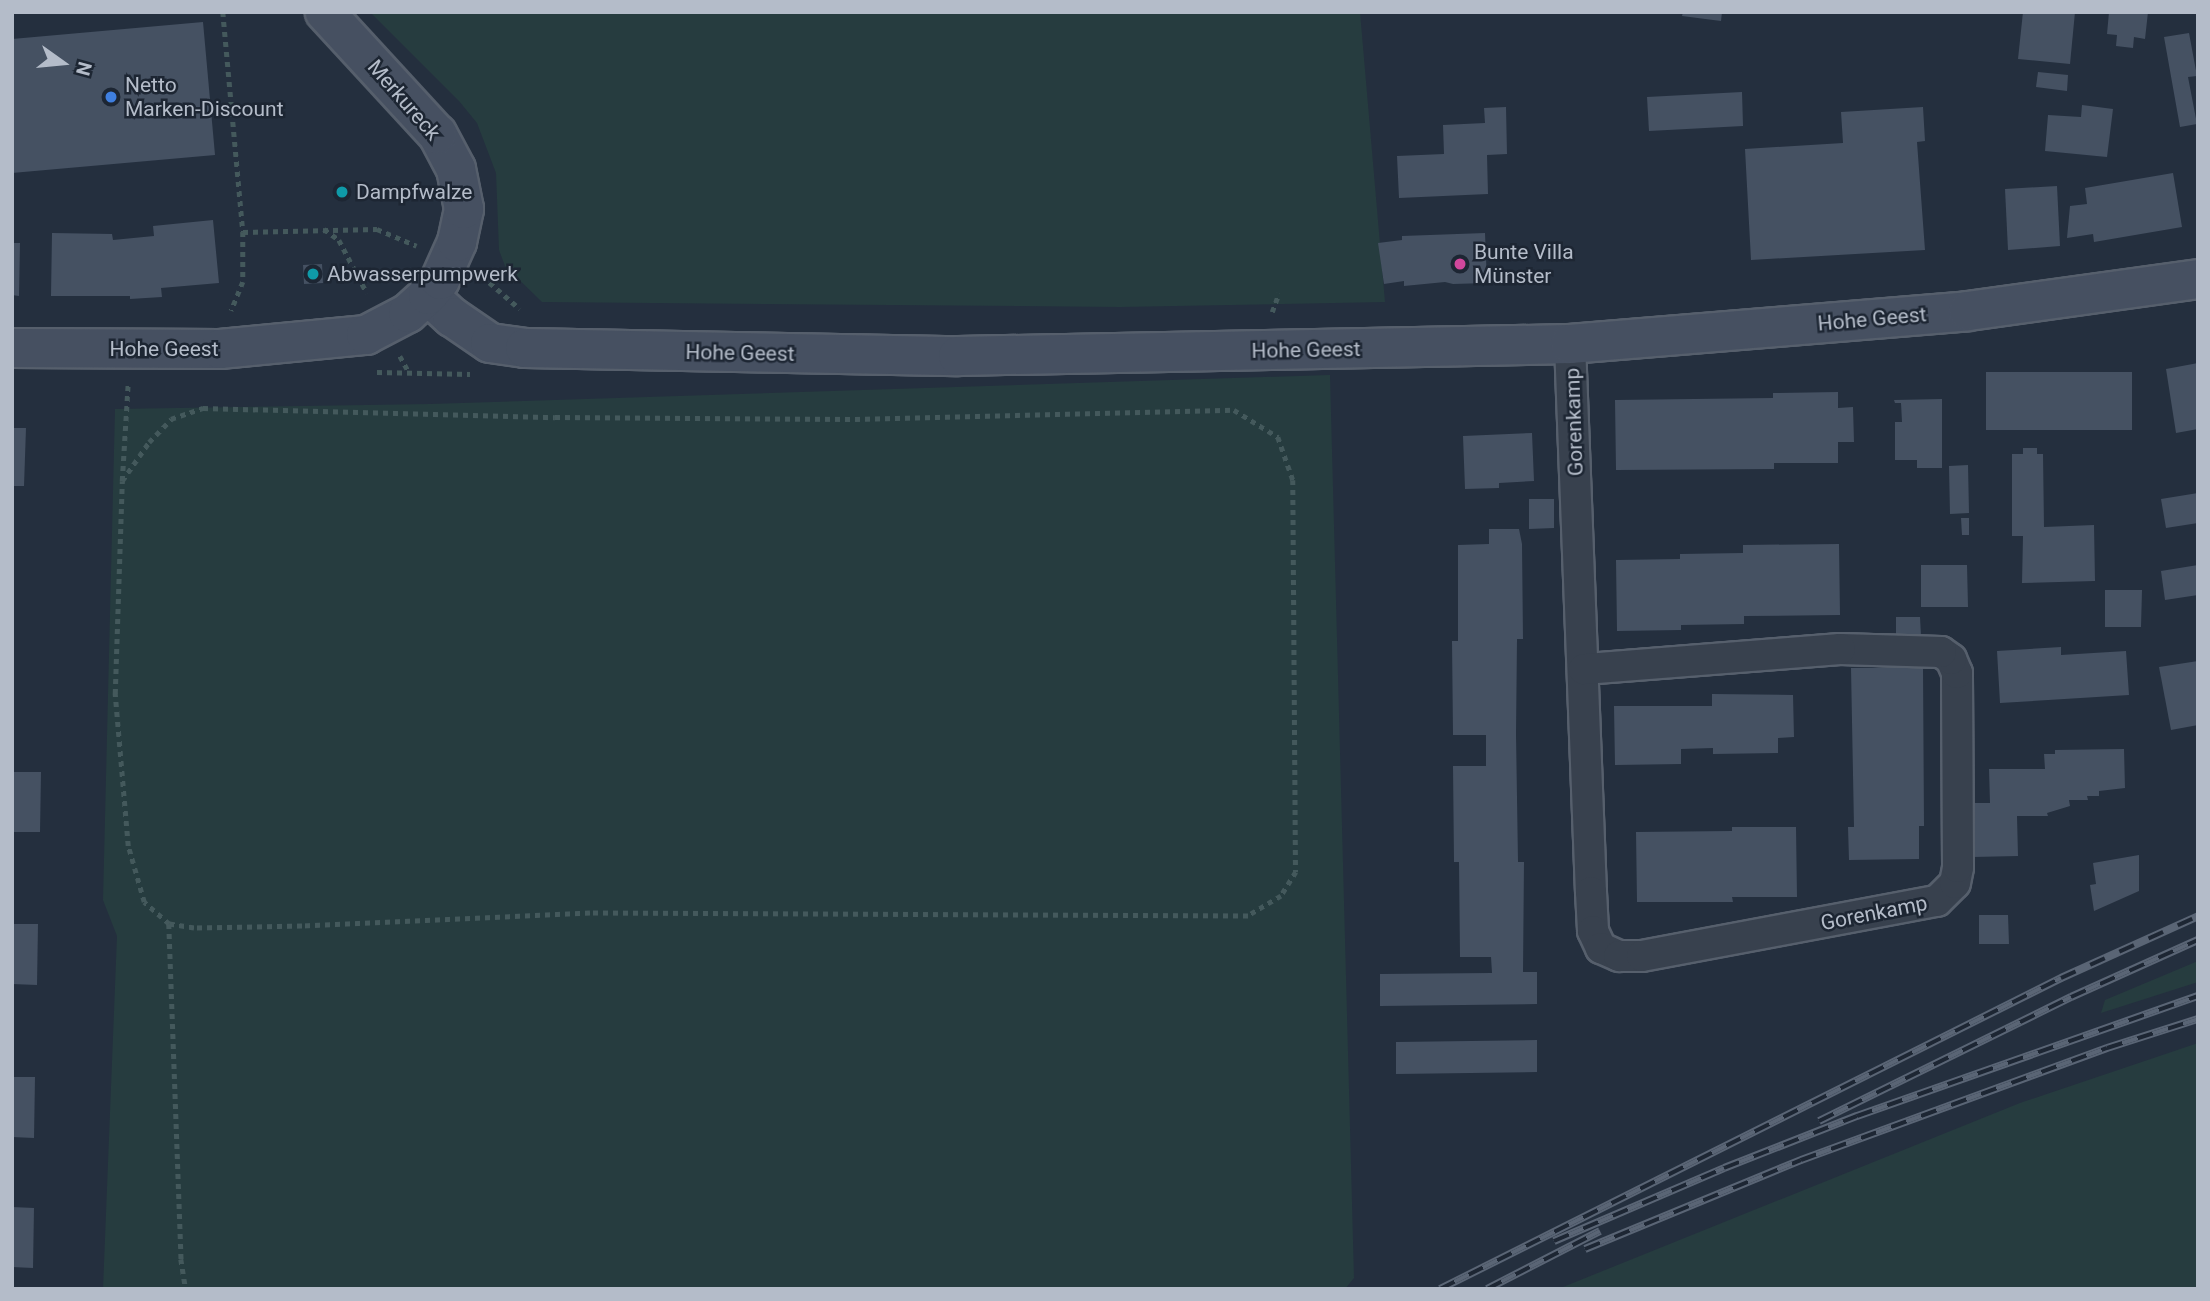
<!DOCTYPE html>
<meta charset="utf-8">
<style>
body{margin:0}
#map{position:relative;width:2210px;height:1301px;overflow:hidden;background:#242f3e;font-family:Roboto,sans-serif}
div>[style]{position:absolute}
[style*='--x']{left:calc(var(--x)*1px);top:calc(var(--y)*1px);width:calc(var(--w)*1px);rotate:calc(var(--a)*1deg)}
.green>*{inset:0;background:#263c3f}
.building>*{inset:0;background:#455162}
.path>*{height:4.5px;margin-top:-2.25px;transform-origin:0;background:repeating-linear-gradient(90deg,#44595c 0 5px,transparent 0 10px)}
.roads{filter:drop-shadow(2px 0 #565f6c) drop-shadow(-2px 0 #565f6c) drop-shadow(0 2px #565f6c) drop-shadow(0 -2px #565f6c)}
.street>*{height:30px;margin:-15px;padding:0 15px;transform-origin:15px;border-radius:15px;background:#38414e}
.secondary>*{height:38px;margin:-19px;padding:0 19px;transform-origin:19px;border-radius:19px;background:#465061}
.rail>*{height:8px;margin-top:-4px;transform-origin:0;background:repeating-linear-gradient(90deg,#1d2633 0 16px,#5a6575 0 32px);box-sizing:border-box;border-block:2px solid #5a6575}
.dots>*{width:19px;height:19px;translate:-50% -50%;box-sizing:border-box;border:4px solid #1d2633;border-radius:50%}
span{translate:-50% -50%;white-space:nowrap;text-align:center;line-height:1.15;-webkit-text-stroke:5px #1d2633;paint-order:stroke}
.poi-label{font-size:21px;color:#b4bcc9}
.left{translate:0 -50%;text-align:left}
.street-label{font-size:21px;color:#b4bcc9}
.frame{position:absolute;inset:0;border:14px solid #b4bcc9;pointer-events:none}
.north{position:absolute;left:28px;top:28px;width:70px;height:70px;-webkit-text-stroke:5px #1d2633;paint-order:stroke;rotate:105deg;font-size:19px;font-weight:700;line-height:28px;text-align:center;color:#b4bcc9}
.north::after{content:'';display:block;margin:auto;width:24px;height:32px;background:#b4bcc9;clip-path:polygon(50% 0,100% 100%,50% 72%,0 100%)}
</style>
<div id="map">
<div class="green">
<i style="clip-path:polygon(370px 12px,1360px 12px,1385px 302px,1120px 307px,542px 302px,505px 266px,499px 250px,496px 173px,477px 123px,459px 101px)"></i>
<i style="clip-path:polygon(1330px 375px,1354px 1278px,1345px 1289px,103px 1289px,117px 936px,103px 900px,115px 409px,430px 404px)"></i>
<i style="clip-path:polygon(2198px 961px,2198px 982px,2101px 1013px,2105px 1000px)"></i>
<i style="clip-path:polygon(2198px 1043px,2198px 1289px,1558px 1289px,2020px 1103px)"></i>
</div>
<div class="building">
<i style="clip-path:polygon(1683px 12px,1722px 12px,1721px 21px,1682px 16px)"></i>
<i style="clip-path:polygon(2023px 12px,2075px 12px,2070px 64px,2018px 59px)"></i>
<i style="clip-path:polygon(2109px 12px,2148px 12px,2145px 39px,2134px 37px,2133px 48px,2116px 46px,2117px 35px,2107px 34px)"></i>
<i style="clip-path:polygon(203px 22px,215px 155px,12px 173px,12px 39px)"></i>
<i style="clip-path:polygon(2189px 33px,2197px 76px,2188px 77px,2197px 124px,2180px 127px,2164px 37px)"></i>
<i style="clip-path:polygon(2038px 72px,2068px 75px,2067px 91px,2036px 87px)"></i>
<i style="clip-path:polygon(1742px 92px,1743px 126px,1649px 131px,1647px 97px)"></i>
<i style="clip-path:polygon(2082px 105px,2113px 109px,2107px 157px,2045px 151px,2048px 115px,2081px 117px)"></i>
<i style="clip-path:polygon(1506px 107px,1507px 154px,1487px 155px,1488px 194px,1399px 198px,1397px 156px,1444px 154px,1443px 125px,1485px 123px,1484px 108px)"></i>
<i style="clip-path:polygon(1923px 107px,1925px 141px,1917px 142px,1925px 250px,1751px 260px,1745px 149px,1843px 143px,1841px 112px)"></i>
<i style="clip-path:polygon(2173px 173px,2182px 227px,2094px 242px,2093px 234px,2067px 238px,2070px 206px,2087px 204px,2085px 188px)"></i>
<i style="clip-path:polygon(2057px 186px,2060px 246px,2008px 250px,2005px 189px)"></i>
<i style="clip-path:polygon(213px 220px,219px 283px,161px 288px,162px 297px,130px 299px,130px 296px,51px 296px,52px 233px,112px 234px,113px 240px,154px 236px,153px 226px)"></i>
<i style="clip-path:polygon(1485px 233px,1487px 283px,1453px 284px,1445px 282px,1404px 286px,1404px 281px,1384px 284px,1378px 243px,1402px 240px,1402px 236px)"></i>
<i style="clip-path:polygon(12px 243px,20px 243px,19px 296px,12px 295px)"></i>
<i style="clip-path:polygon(322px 264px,323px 283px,304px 284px,303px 265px)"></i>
<i style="clip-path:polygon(2198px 363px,2198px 429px,2176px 433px,2166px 369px)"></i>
<i style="clip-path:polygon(1986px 372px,2132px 372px,2132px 430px,1986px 430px)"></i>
<i style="clip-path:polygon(1838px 392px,1838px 408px,1853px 407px,1854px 442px,1838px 442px,1838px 463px,1774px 463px,1774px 469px,1616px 470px,1615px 400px,1773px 398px,1773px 393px)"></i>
<i style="clip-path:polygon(1942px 399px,1942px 468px,1917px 468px,1917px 460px,1895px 460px,1895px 422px,1902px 422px,1901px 403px,1895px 403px,1894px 400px)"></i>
<i style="clip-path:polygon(12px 428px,26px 428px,24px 486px,12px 486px)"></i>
<i style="clip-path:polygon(1532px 433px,1534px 481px,1499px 483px,1499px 488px,1465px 489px,1463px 436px)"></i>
<i style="clip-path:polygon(2023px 448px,2037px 448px,2037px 454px,2043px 454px,2044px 527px,2094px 525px,2095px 581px,2022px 583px,2023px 536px,2012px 536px,2012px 454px,2023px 454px)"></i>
<i style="clip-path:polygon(1968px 465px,1969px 513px,1950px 514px,1949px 466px)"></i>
<i style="clip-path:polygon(2198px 493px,2198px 523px,2166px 528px,2161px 499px)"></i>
<i style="clip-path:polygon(1529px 499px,1554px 499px,1554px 528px,1529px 529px)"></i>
<i style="clip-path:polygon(1961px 518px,1969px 518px,1969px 535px,1962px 535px)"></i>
<i style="clip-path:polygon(1489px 529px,1519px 529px,1522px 544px,1523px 639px,1517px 639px,1516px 734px,1518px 862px,1524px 862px,1523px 972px,1537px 972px,1537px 1004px,1380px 1006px,1380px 974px,1492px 973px,1491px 957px,1460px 957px,1459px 862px,1454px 862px,1453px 766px,1486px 766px,1486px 735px,1453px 735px,1452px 641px,1458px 641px,1458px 545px,1489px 544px)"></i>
<i style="clip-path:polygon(1839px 544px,1840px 615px,1744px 616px,1744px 624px,1681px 625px,1681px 630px,1617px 631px,1616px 560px,1680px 559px,1680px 554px,1743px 553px,1743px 545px)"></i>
<i style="clip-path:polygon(1921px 565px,1967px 565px,1968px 607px,1921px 607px)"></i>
<i style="clip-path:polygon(2198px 565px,2198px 595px,2165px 600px,2161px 571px)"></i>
<i style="clip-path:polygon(2105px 590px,2142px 590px,2141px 627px,2105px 627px)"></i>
<i style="clip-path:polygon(1896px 617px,1920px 617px,1921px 636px,1896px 636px)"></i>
<i style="clip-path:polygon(2061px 647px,2061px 655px,2126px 651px,2129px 695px,2000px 703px,1997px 651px)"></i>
<i style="clip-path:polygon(2198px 661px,2198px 725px,2171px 730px,2159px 667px)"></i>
<i style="clip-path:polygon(1923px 667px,1924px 826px,1919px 826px,1919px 859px,1849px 860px,1848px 827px,1854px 827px,1851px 668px)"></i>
<i style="clip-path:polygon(1712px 694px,1793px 695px,1794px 737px,1778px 738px,1778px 753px,1713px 754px,1713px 748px,1681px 749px,1681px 764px,1615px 765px,1614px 706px,1712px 706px)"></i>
<i style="clip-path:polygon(2124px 749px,2125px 788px,2099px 791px,2099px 796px,2087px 796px,2088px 800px,2069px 800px,2070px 806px,2047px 813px,2048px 816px,2017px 816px,2018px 856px,1973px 857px,1972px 803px,1990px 803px,1989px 769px,2045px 769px,2044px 754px,2055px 754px,2055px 750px)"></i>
<i style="clip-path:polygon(12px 772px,41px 772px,40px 832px,12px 832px)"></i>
<i style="clip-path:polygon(1732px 827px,1796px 827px,1797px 897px,1732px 897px,1733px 902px,1637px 902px,1636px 832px,1732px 831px)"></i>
<i style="clip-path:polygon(2139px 855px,2139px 891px,2094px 911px,2090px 885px,2096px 884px,2093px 863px)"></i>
<i style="clip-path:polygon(1979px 915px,2008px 915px,2009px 944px,1979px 944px)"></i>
<i style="clip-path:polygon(12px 924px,38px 924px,37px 985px,12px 984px)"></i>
<i style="clip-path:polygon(1537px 1040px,1537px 1072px,1396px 1074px,1396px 1042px)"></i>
<i style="clip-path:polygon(12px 1077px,35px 1077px,34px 1138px,12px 1137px)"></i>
<i style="clip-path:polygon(12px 1207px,34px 1208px,33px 1268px,12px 1267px)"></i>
</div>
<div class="path">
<i style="--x:223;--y:12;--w:221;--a:84.8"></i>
<i style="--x:243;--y:232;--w:50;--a:90"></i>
<i style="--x:243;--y:282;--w:31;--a:112"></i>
<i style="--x:324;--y:229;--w:19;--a:36"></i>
<i style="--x:339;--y:240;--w:60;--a:62.2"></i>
<i style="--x:243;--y:232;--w:134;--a:-1.3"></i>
<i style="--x:377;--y:229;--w:43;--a:23"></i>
<i style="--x:482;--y:276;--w:50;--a:41"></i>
<i style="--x:1272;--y:312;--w:20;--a:-70"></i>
<i style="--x:400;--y:356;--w:18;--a:61"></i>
<i style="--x:377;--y:372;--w:93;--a:1.2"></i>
<i style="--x:122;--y:481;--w:47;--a:-55.3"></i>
<i style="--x:149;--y:442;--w:32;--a:-46"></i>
<i style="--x:171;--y:419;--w:34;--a:-19"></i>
<i style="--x:203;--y:408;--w:352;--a:1.5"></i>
<i style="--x:555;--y:417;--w:300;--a:0.4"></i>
<i style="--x:855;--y:419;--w:379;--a:-1.4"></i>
<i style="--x:1234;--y:410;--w:52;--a:31.5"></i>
<i style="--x:1278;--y:437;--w:46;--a:70.8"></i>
<i style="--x:1293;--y:480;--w:392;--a:89.6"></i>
<i style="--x:1296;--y:872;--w:28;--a:122"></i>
<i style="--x:1281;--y:896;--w:39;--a:149"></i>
<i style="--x:1248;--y:916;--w:658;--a:-179.74"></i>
<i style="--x:590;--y:913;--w:288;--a:177.4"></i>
<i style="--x:302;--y:926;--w:108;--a:178.9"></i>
<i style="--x:194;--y:928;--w:25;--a:-171"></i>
<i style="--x:169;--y:924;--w:33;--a:-139"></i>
<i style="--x:144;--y:902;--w:58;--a:-105.9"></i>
<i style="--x:128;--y:846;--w:153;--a:-94.9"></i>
<i style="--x:115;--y:694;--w:213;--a:-88.1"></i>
<i style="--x:122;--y:481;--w:97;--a:-86.5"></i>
<i style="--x:169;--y:924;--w:335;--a:87.9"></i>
<i style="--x:181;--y:1259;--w:30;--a:81"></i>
</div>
<div class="roads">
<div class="street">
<i style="--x:1570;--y:344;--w:548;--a:87.81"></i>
<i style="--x:1591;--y:892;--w:39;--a:87"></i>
<i style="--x:1593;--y:931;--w:19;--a:65"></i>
<i style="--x:1601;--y:948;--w:20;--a:24"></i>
<i style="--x:1619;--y:956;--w:23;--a:0"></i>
<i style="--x:1642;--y:956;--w:300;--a:-10.6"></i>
<i style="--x:1937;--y:901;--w:25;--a:-45"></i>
<i style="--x:1955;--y:883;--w:16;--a:-79"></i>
<i style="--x:1958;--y:867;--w:194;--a:-90.3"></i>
<i style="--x:1957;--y:673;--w:15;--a:-113"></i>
<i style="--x:1951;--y:659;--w:12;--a:-145"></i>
<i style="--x:1941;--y:652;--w:101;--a:-178.3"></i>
<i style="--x:1840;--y:649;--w:257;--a:175.5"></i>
</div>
<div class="secondary">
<i style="--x:428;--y:295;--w:33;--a:43"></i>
<i style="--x:452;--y:317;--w:46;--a:34.4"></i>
<i style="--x:490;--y:343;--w:35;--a:8"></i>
<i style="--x:525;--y:348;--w:433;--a:1.1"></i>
<i style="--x:958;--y:356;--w:612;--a:-1.12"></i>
<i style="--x:1570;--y:344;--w:399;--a:-4.7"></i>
<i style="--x:1968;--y:311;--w:232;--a:-7.9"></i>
<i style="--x:12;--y:348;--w:208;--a:0.3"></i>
<i style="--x:220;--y:349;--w:147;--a:-5.5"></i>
<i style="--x:366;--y:335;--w:47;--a:-27.6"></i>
<i style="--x:408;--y:313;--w:27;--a:-42"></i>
<i style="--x:428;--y:295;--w:19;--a:-51"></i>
<i style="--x:440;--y:280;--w:42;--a:-65.9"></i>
<i style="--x:457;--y:242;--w:34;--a:-78"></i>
<i style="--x:464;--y:209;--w:41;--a:-101.3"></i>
<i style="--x:456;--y:169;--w:40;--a:-118"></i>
<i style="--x:437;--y:134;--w:166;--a:-132.6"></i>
</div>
</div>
<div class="rail">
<i style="--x:1819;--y:1121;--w:281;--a:-26.2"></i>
<i style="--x:2071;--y:997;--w:139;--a:-24.2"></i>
<i style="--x:1554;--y:1241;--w:185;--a:-23.2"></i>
<i style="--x:1724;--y:1168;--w:143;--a:-21.4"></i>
<i style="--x:1857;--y:1116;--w:361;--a:-19.4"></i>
<i style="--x:1585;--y:1249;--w:234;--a:-22.4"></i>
<i style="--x:1801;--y:1160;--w:326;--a:-20.1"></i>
<i style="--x:2107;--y:1048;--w:96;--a:-17.7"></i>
<i style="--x:1440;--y:1289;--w:695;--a:-26.6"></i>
<i style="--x:2061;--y:978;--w:150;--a:-24.3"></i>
<i style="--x:1487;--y:1289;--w:127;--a:-27.2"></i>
</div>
<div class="dots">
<i style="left:111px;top:97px;background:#3f7fe0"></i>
<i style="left:342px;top:192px;background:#0f9aa8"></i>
<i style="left:1460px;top:264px;background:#d1479c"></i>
<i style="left:313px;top:274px;background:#0f9aa8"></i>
</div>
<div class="poi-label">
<span class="left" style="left:125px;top:97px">Netto<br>Marken-Discount</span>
<span class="left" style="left:356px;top:192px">Dampfwalze</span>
<span class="left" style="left:1474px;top:264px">Bunte Villa<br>Münster</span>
<span class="left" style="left:327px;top:274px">Abwasserpumpwerk</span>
</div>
<div class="street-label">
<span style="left:404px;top:100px;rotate:49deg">Merkureck</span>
<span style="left:1872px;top:319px;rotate:-5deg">Hohe Geest</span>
<span style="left:164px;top:349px">Hohe Geest</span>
<span style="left:1306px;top:350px;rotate:-1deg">Hohe Geest</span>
<span style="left:740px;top:353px;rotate:1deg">Hohe Geest</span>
<span style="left:1574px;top:422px;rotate:-92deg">Gorenkamp</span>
<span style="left:1874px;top:913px;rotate:-11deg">Gorenkamp</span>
</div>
<div class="frame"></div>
<div class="north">N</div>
</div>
